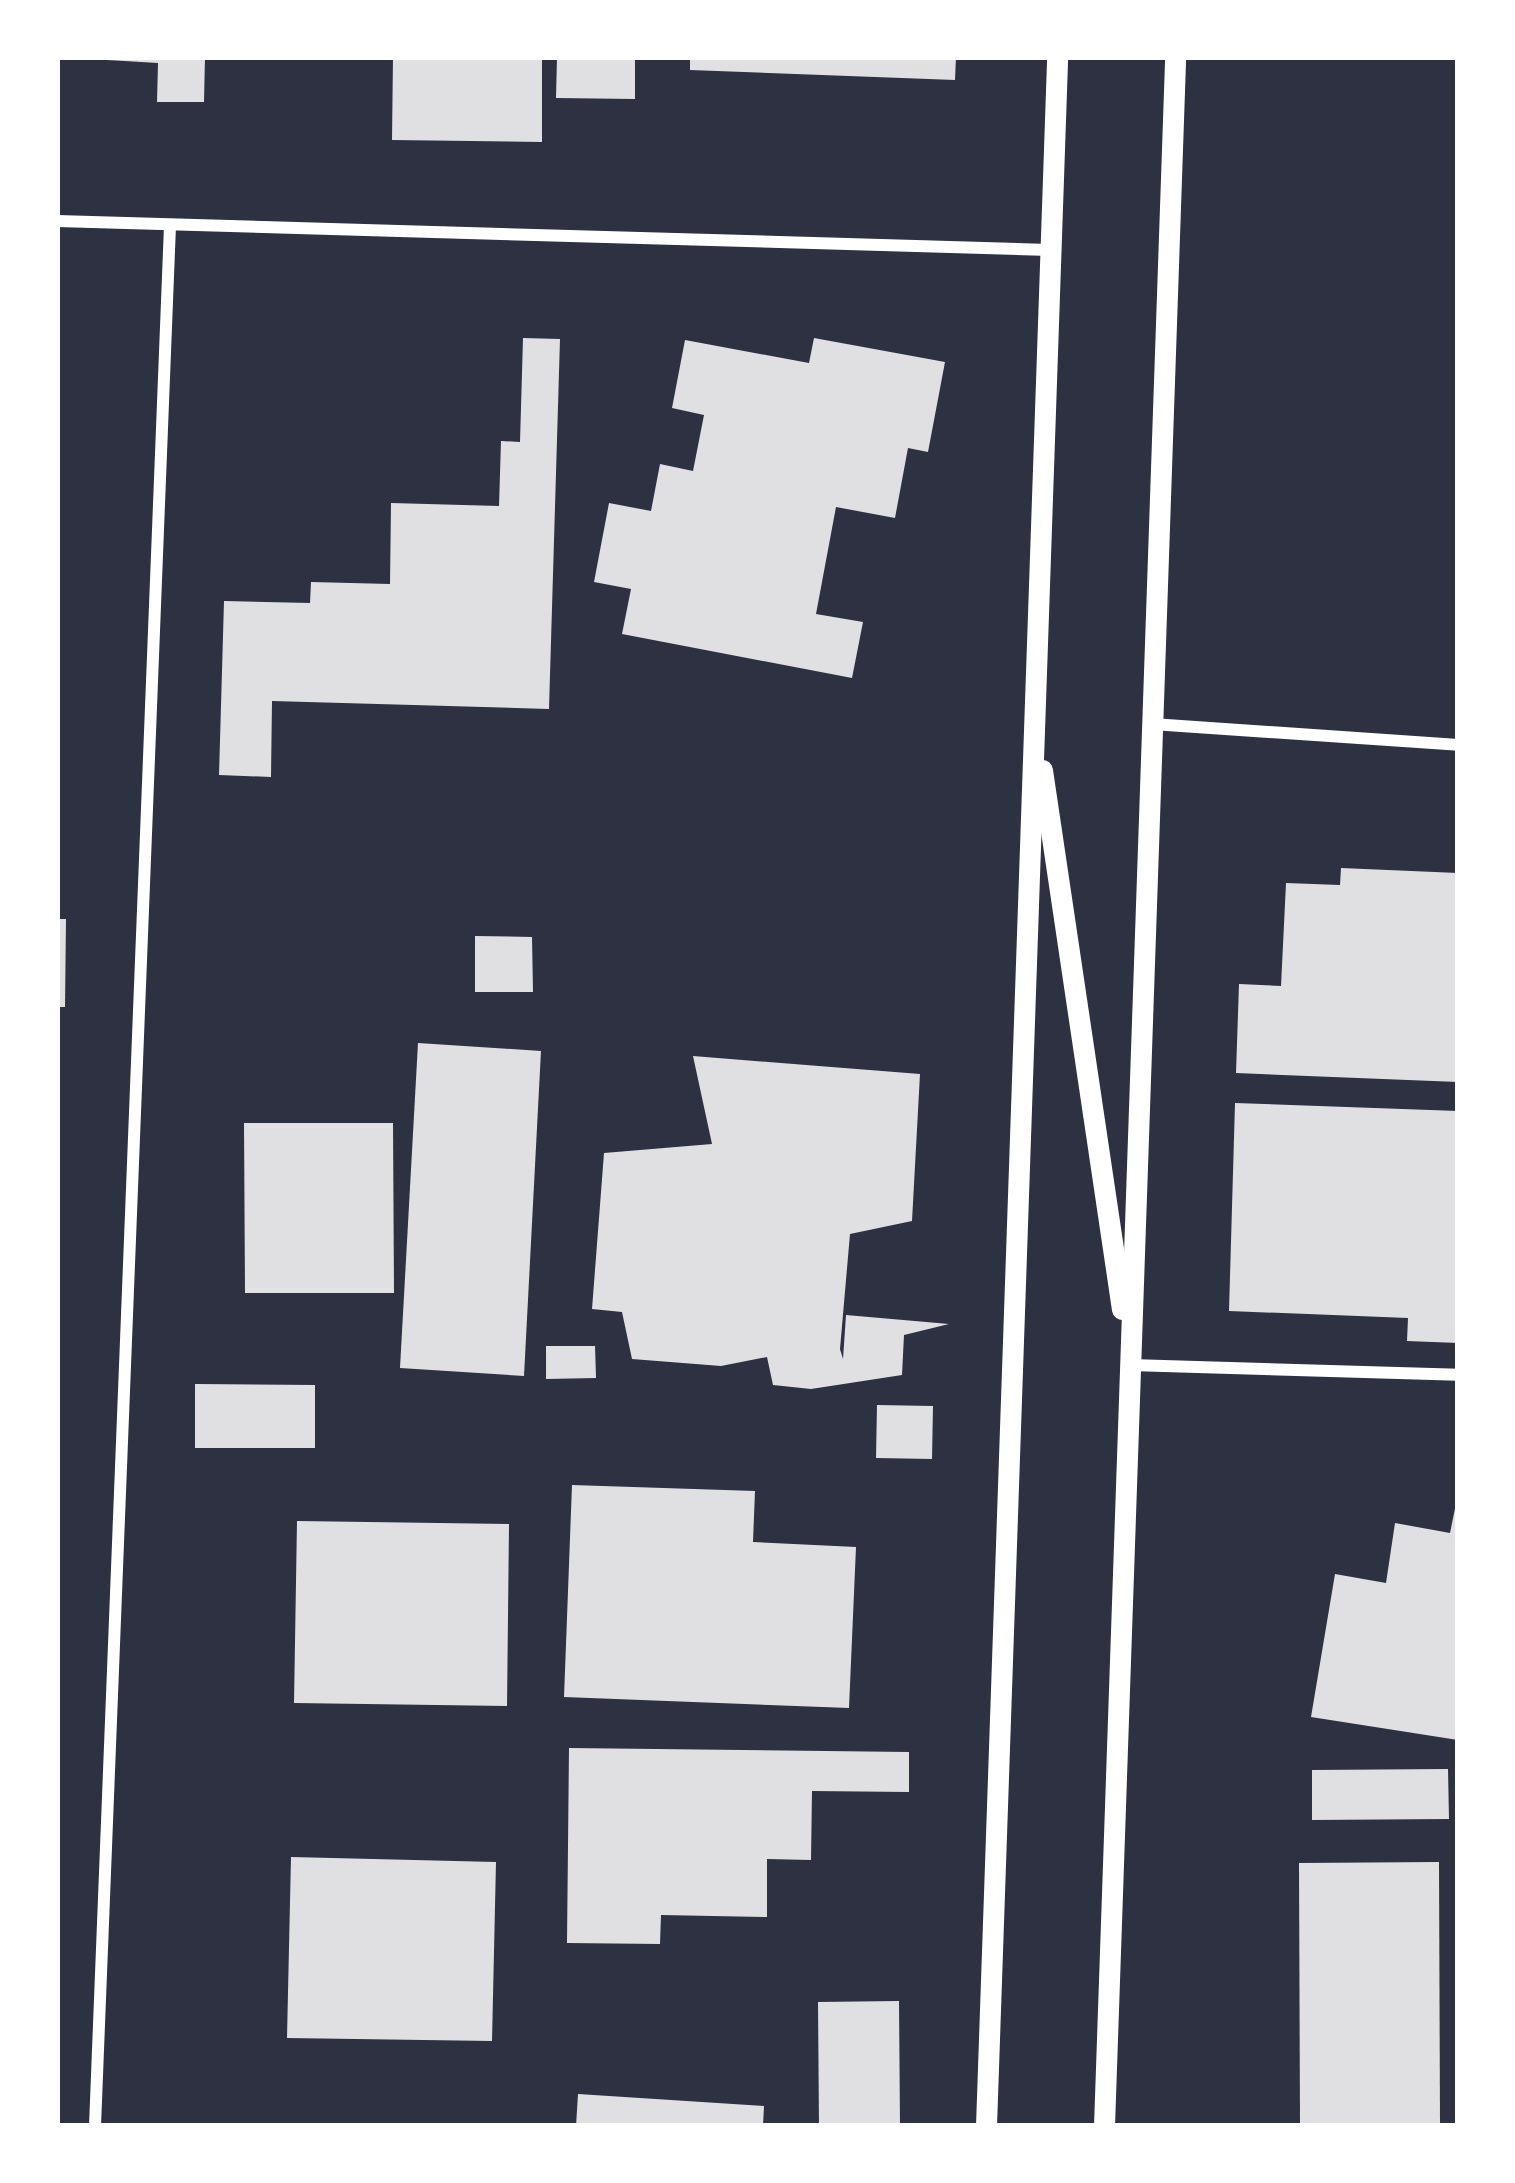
<!DOCTYPE html>
<style>
body{margin:0}
#map{position:relative;width:1515px;height:2183px;overflow:hidden;background:#2d3142;font-family:"Source Sans 3",sans-serif}
div>[style]{position:absolute}
[style*='--x']{left:calc(var(--x)*1px);top:calc(var(--y)*1px);width:calc(var(--w)*1px);rotate:calc(var(--a)*1deg)}
.building>*{inset:0;background:#e0e0e3}
.minor>*{height:12px;margin:-6px;padding:0 6px;transform-origin:6px;border-radius:6px;background:#fff}
.tertiary>*{height:21px;margin:-10.5px;padding:0 10.5px;transform-origin:10.5px;border-radius:10.5px;background:#fff}
span{translate:-50% -50%;white-space:nowrap;text-align:center;line-height:1.15;-webkit-text-stroke:9px #fff;paint-order:stroke}
.frame{position:absolute;inset:0;border:60px solid #fff;pointer-events:none}
</style>
<div id="map">
<div class="building">
<i style="clip-path:polygon(57px 57px,205px 57px,204px 102px,157px 102px,158px 63px)"></i>
<i style="clip-path:polygon(393px 57px,542px 57px,542px 142px,392px 140px)"></i>
<i style="clip-path:polygon(557px 57px,635px 57px,635px 99px,556px 98px)"></i>
<i style="clip-path:polygon(690px 57px,956px 57px,955px 80px,690px 70px)"></i>
<i style="clip-path:polygon(523px 338px,560px 339px,549px 709px,272px 701px,271px 777px,219px 775px,224px 601px,310px 603px,311px 582px,390px 584px,391px 503px,499px 506px,501px 441px,520px 442px)"></i>
<i style="clip-path:polygon(814px 338px,945px 362px,928px 452px,908px 448px,895px 518px,836px 507px,816px 614px,863px 622px,852px 678px,622px 634px,631px 589px,594px 582px,609px 503px,651px 511px,660px 464px,693px 471px,704px 415px,672px 408px,685px 340px,809px 363px)"></i>
<i style="clip-path:polygon(1341px 868px,1458px 873px,1458px 1082px,1236px 1073px,1239px 984px,1281px 986px,1286px 883px,1340px 885px)"></i>
<i style="clip-path:polygon(57px 919px,66px 919px,65px 1007px,57px 1007px)"></i>
<i style="clip-path:polygon(475px 936px,532px 937px,533px 992px,475px 992px)"></i>
<i style="clip-path:polygon(418px 1043px,541px 1051px,524px 1376px,400px 1368px)"></i>
<i style="clip-path:polygon(693px 1056px,920px 1074px,912px 1221px,850px 1234px,840px 1349px,843px 1359px,846px 1315px,949px 1324px,904px 1335px,902px 1375px,811px 1389px,773px 1385px,767px 1357px,721px 1366px,632px 1359px,622px 1312px,592px 1309px,604px 1153px,712px 1144px)"></i>
<i style="clip-path:polygon(1235px 1103px,1458px 1111px,1458px 1343px,1407px 1341px,1408px 1318px,1229px 1311px)"></i>
<i style="clip-path:polygon(244px 1123px,393px 1123px,394px 1293px,245px 1293px)"></i>
<i style="clip-path:polygon(546px 1346px,595px 1346px,596px 1378px,546px 1379px)"></i>
<i style="clip-path:polygon(195px 1384px,315px 1385px,315px 1448px,195px 1448px)"></i>
<i style="clip-path:polygon(877px 1405px,933px 1406px,932px 1459px,876px 1458px)"></i>
<i style="clip-path:polygon(572px 1485px,755px 1491px,753px 1542px,856px 1547px,849px 1708px,564px 1697px)"></i>
<i style="clip-path:polygon(1458px 1494px,1458px 1740px,1311px 1717px,1335px 1574px,1386px 1583px,1395px 1523px,1450px 1533px)"></i>
<i style="clip-path:polygon(297px 1521px,509px 1524px,507px 1706px,294px 1703px)"></i>
<i style="clip-path:polygon(569px 1748px,909px 1752px,909px 1792px,812px 1791px,811px 1860px,767px 1859px,767px 1917px,661px 1915px,660px 1944px,567px 1943px)"></i>
<i style="clip-path:polygon(1448px 1769px,1449px 1819px,1312px 1820px,1312px 1770px)"></i>
<i style="clip-path:polygon(291px 1857px,496px 1862px,492px 2041px,287px 2038px)"></i>
<i style="clip-path:polygon(1439px 1862px,1440px 2126px,1300px 2126px,1299px 1863px)"></i>
<i style="clip-path:polygon(899px 2001px,900px 2126px,819px 2126px,818px 2002px)"></i>
<i style="clip-path:polygon(578px 2094px,764px 2106px,763px 2126px,576px 2126px)"></i>
</div>
<div class="minor">
<i style="--x:57;--y:221;--w:993;--a:1.67"></i>
<i style="--x:1152;--y:724;--w:307;--a:3.9"></i>
<i style="--x:1130;--y:1365;--w:328;--a:1.7"></i>
<i style="--x:95;--y:2126;--w:1902;--a:-87.74"></i>
</div>
<div class="tertiary">
<i style="--x:1042;--y:770;--w:545;--a:81.56"></i>
<i style="--x:986;--y:2126;--w:2070;--a:-88.03"></i>
<i style="--x:1104;--y:2126;--w:2070;--a:-88.03"></i>
</div>
<div class="frame"></div>
</div>
